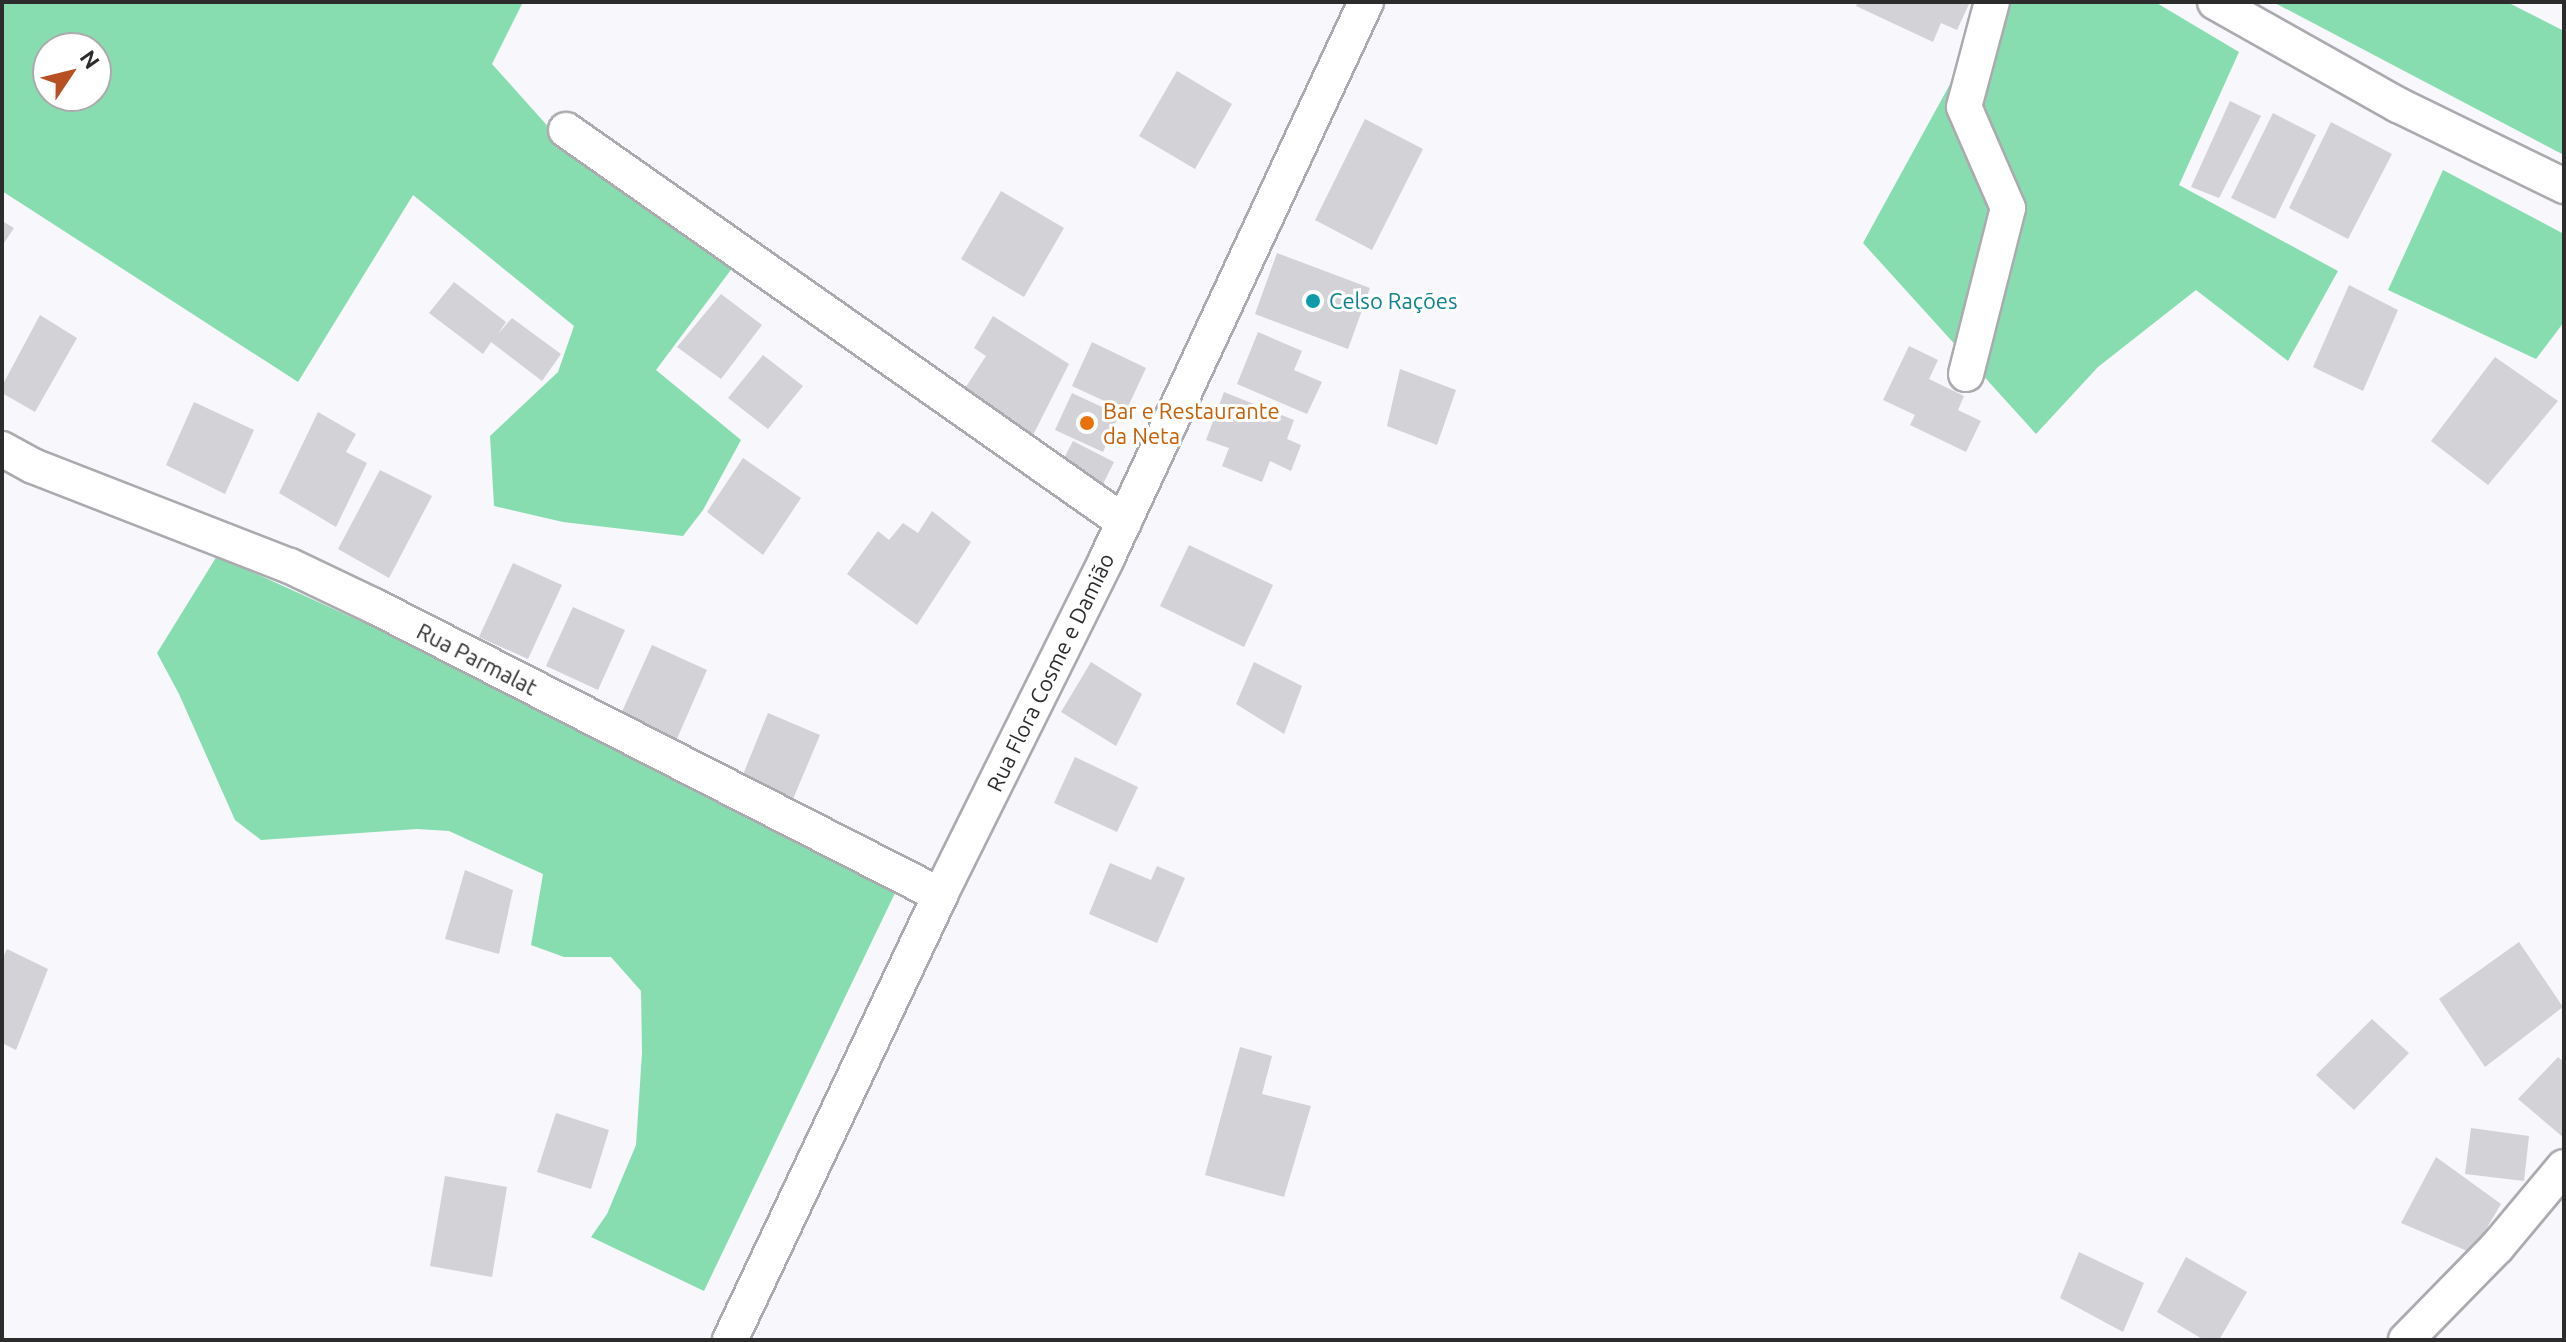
<!DOCTYPE html>
<meta charset="utf-8">
<style>
body{margin:0}
#map{position:relative;width:2566px;height:1342px;overflow:hidden;background:#f7f7fc;font-family:Ubuntu,sans-serif}
div>[style]{position:absolute}
[style*='--x']{left:calc(var(--x)*1px);top:calc(var(--y)*1px);width:calc(var(--w)*1px);rotate:calc(var(--a)*1deg)}
.green>*{inset:0;background:#87ddb0}
.building>*{inset:0;background:#d3d2d7}
.roads{filter:drop-shadow(2px 0 #ababaf) drop-shadow(-2px 0 #ababaf) drop-shadow(0 2px #ababaf) drop-shadow(0 -2px #ababaf)}
.street>*{height:34px;margin:-17px;padding:0 17px;transform-origin:17px;border-radius:17px;background:#fff}
.dots>*{width:22px;height:22px;translate:-50% -50%;box-sizing:border-box;border:4px solid #fff;border-radius:50%}
span{translate:-50% -50%;white-space:nowrap;text-align:center;line-height:1.15;-webkit-text-stroke:6px #fff;paint-order:stroke}
.culture-label{font-size:22px;color:#0d838f}
.left{translate:0 -50%;text-align:left}
.food-label{font-size:22px;color:#c56008}
.street-label{font-size:22px;color:#2c2c2d}
.frame{position:absolute;inset:0;border:4px solid #2c2c2d;pointer-events:none}
.north{position:absolute;left:32px;top:32px;width:80px;height:80px;box-sizing:border-box;background:#fff;border:2px solid #ababab;border-radius:50%;rotate:55deg;font-size:22px;font-weight:700;line-height:32px;text-align:center;color:#2c2c2d}
.north::after{content:'';display:block;margin:auto;width:28px;height:36px;background:#b75124;clip-path:polygon(50% 0,100% 100%,50% 72%,0 100%)}
</style>
<div id="map">
<div class="green">
<i style="clip-path:polygon(evenodd,2px 2px,523px 2px,492px 64px,561px 141px,736px 263px,656px 370px,741px 440px,703px 510px,683px 536px,563px 522px,494px 506px,490px 436px,558px 372px,574px 326px,413px 195px,298px 382px,2px 191px,2px 2px,48px 48px,96px 48px,96px 96px,48px 96px,48px 48px)"></i>
<i style="clip-path:polygon(1995px 2px,2155px 2px,2239px 52px,2179px 185px,2338px 271px,2288px 361px,2196px 290px,2098px 367px,2036px 434px,1863px 243px)"></i>
<i style="clip-path:polygon(2273px 2px,2507px 2px,2564px 31px,2564px 155px)"></i>
<i style="clip-path:polygon(2443px 170px,2564px 234px,2564px 322px,2536px 359px,2388px 290px)"></i>
<i style="clip-path:polygon(217px 556px,529px 698px,896px 891px,704px 1291px,591px 1237px,607px 1214px,636px 1145px,642px 1053px,641px 991px,611px 957px,564px 957px,531px 945px,543px 874px,449px 831px,417px 829px,261px 840px,235px 820px,179px 694px,157px 653px)"></i>
</div>
<div class="building">
<i style="clip-path:polygon(1858px 2px,1970px 2px,1957px 30px,1941px 23px,1933px 42px,1856px 6px)"></i>
<i style="clip-path:polygon(1177px 71px,1232px 104px,1195px 169px,1139px 136px)"></i>
<i style="clip-path:polygon(2230px 101px,2261px 116px,2219px 198px,2191px 187px)"></i>
<i style="clip-path:polygon(2273px 113px,2316px 135px,2275px 219px,2231px 198px)"></i>
<i style="clip-path:polygon(1365px 119px,1423px 149px,1372px 250px,1315px 220px)"></i>
<i style="clip-path:polygon(2331px 122px,2392px 154px,2348px 239px,2289px 208px)"></i>
<i style="clip-path:polygon(1001px 191px,1064px 228px,1024px 297px,961px 259px)"></i>
<i style="clip-path:polygon(2px 221px,14px 228px,2px 246px)"></i>
<i style="clip-path:polygon(1277px 253px,1370px 288px,1348px 349px,1255px 314px)"></i>
<i style="clip-path:polygon(454px 282px,506px 322px,498px 334px,512px 318px,561px 354px,542px 381px,491px 342px,483px 354px,429px 313px)"></i>
<i style="clip-path:polygon(2349px 285px,2398px 310px,2363px 391px,2313px 367px)"></i>
<i style="clip-path:polygon(721px 294px,762px 325px,721px 379px,677px 347px)"></i>
<i style="clip-path:polygon(40px 315px,77px 338px,35px 412px,2px 393px,2px 386px)"></i>
<i style="clip-path:polygon(993px 316px,1069px 364px,1030px 441px,960px 396px,986px 356px,974px 348px)"></i>
<i style="clip-path:polygon(1258px 332px,1302px 351px,1294px 370px,1322px 382px,1307px 414px,1237px 384px)"></i>
<i style="clip-path:polygon(1092px 342px,1146px 368px,1126px 411px,1072px 386px)"></i>
<i style="clip-path:polygon(1909px 346px,1938px 360px,1929px 379px,1964px 396px,1958px 410px,1981px 421px,1966px 452px,1910px 425px,1915px 415px,1883px 400px)"></i>
<i style="clip-path:polygon(763px 355px,803px 386px,768px 429px,728px 398px)"></i>
<i style="clip-path:polygon(2495px 357px,2558px 401px,2488px 485px,2431px 441px)"></i>
<i style="clip-path:polygon(1400px 369px,1456px 390px,1437px 445px,1387px 426px)"></i>
<i style="clip-path:polygon(1224px 392px,1294px 420px,1287px 439px,1301px 445px,1291px 471px,1270px 461px,1262px 482px,1222px 466px,1229px 448px,1206px 440px)"></i>
<i style="clip-path:polygon(1072px 393px,1119px 415px,1103px 452px,1055px 430px)"></i>
<i style="clip-path:polygon(194px 402px,254px 430px,225px 494px,166px 465px)"></i>
<i style="clip-path:polygon(318px 412px,356px 434px,346px 452px,367px 463px,336px 527px,279px 493px)"></i>
<i style="clip-path:polygon(1073px 441px,1114px 462px,1103px 484px,1062px 462px)"></i>
<i style="clip-path:polygon(743px 458px,801px 498px,763px 555px,707px 512px)"></i>
<i style="clip-path:polygon(380px 470px,432px 496px,389px 578px,338px 549px)"></i>
<i style="clip-path:polygon(932px 511px,971px 542px,917px 625px,847px 574px,878px 531px,889px 540px,903px 523px,918px 533px)"></i>
<i style="clip-path:polygon(1189px 545px,1273px 585px,1244px 647px,1160px 606px)"></i>
<i style="clip-path:polygon(513px 563px,562px 585px,528px 659px,479px 637px)"></i>
<i style="clip-path:polygon(573px 607px,625px 630px,598px 690px,546px 666px)"></i>
<i style="clip-path:polygon(652px 645px,707px 670px,676px 741px,620px 716px)"></i>
<i style="clip-path:polygon(1091px 662px,1142px 694px,1116px 746px,1061px 712px)"></i>
<i style="clip-path:polygon(1254px 662px,1302px 686px,1284px 734px,1236px 704px)"></i>
<i style="clip-path:polygon(768px 713px,820px 735px,793px 799px,742px 777px)"></i>
<i style="clip-path:polygon(1075px 757px,1138px 787px,1117px 832px,1054px 803px)"></i>
<i style="clip-path:polygon(1110px 863px,1151px 880px,1157px 866px,1185px 878px,1157px 943px,1089px 914px)"></i>
<i style="clip-path:polygon(465px 870px,513px 890px,499px 954px,445px 939px)"></i>
<i style="clip-path:polygon(2519px 942px,2563px 1007px,2485px 1067px,2439px 999px)"></i>
<i style="clip-path:polygon(7px 949px,48px 969px,16px 1050px,2px 1043px,2px 959px)"></i>
<i style="clip-path:polygon(2372px 1019px,2409px 1053px,2354px 1110px,2316px 1075px)"></i>
<i style="clip-path:polygon(1240px 1047px,1272px 1056px,1262px 1094px,1311px 1106px,1284px 1197px,1205px 1175px)"></i>
<i style="clip-path:polygon(2558px 1057px,2564px 1062px,2564px 1138px,2518px 1099px)"></i>
<i style="clip-path:polygon(556px 1113px,609px 1130px,591px 1189px,537px 1172px)"></i>
<i style="clip-path:polygon(2471px 1128px,2529px 1136px,2524px 1181px,2465px 1174px)"></i>
<i style="clip-path:polygon(2436px 1157px,2501px 1204px,2472px 1253px,2401px 1223px)"></i>
<i style="clip-path:polygon(445px 1176px,507px 1187px,492px 1277px,430px 1266px)"></i>
<i style="clip-path:polygon(2079px 1252px,2144px 1283px,2123px 1332px,2060px 1298px)"></i>
<i style="clip-path:polygon(2186px 1257px,2247px 1292px,2219px 1340px,2204px 1340px,2157px 1312px)"></i>
</div>
<div class="roads">
<div class="street">
<i style="--x:2215;--y:2;--w:210;--a:29.4"></i>
<i style="--x:2398;--y:105;--w:185;--a:26"></i>
<i style="--x:566;--y:130;--w:682;--a:35.09"></i>
<i style="--x:1966;--y:374;--w:171;--a:-75.8"></i>
<i style="--x:2008;--y:208;--w:110;--a:-113.5"></i>
<i style="--x:1964;--y:107;--w:109;--a:-75.1"></i>
<i style="--x:2;--y:449;--w:35;--a:29"></i>
<i style="--x:33;--y:466;--w:276;--a:21.3"></i>
<i style="--x:290;--y:566;--w:93;--a:25.5"></i>
<i style="--x:374;--y:606;--w:636;--a:27.05"></i>
<i style="--x:730;--y:1340;--w:492;--a:-64.7"></i>
<i style="--x:940;--y:895;--w:376;--a:-63.6"></i>
<i style="--x:1107;--y:558;--w:613;--a:-65.02"></i>
<i style="--x:2406;--y:1340;--w:130;--a:-45.6"></i>
<i style="--x:2497;--y:1247;--w:104;--a:-50.1"></i>
</div>
</div>
<div class="dots">
<i style="left:1313px;top:301px;background:#0f9aa8"></i>
<i style="left:1087px;top:423px;background:#e8710a"></i>
</div>
<div class="culture-label">
<span class="left" style="left:1329px;top:301px">Celso Rações</span>
</div>
<div class="food-label">
<span class="left" style="left:1103px;top:423px">Bar e Restaurante<br>da Neta</span>
</div>
<div class="street-label">
<span style="left:477px;top:659px;rotate:27deg">Rua Parmalat</span>
<span style="left:1050px;top:672px;rotate:-64deg">Rua Flora Cosme e Damião</span>
</div>
<div class="frame"></div>
<div class="north">N</div>
</div>
